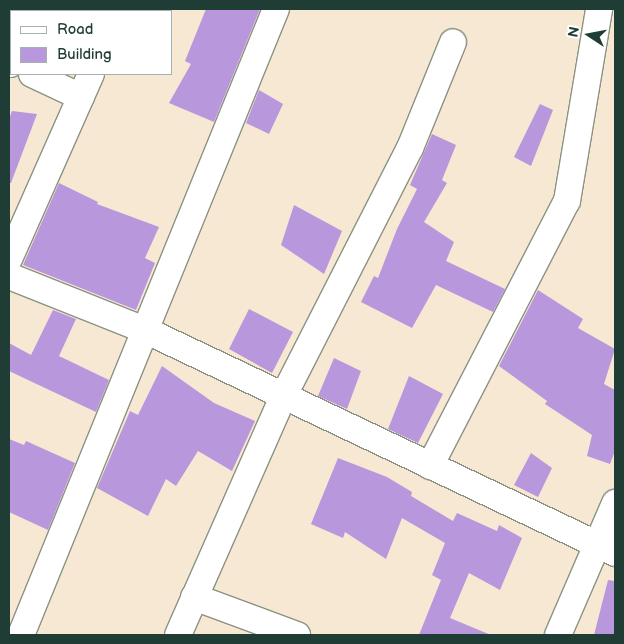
<!DOCTYPE html>
<style>
body{margin:0}
#map{position:relative;width:624px;height:644px;overflow:hidden;background:#f7e8d3;font-family:"Balsamiq Sans",sans-serif}
div>[style]{position:absolute}
[style*='--x']{left:calc(var(--x)*1px);top:calc(var(--y)*1px);width:calc(var(--w)*1px);rotate:calc(var(--a)*1deg)}
.building>*{inset:0;background:#b897dd}
.roads{filter:drop-shadow(1px 0 #8b9284) drop-shadow(-1px 0 #8b9284) drop-shadow(0 1px #8b9284) drop-shadow(0 -1px #8b9284)}
.street>*{height:26px;margin:-13px;padding:0 13px;transform-origin:13px;border-radius:13px;background:#fff}
span{translate:-50% -50%;white-space:nowrap;text-align:center;line-height:1.15;-webkit-text-stroke:4px #fff;paint-order:stroke}
.frame{position:absolute;inset:0;border:10px solid #1f3d34;pointer-events:none}
.legend{position:absolute;left:10px;top:10px;width:162px;height:65px;box-sizing:border-box;background:#fff;border:1px solid #a5b1ae;margin:0;padding:6px 9px;list-style:none;font-size:15px;color:#1f3d34}
.legend li{display:flex;align-items:center;gap:10px;height:25px}
.legend b{width:25px;border:1px solid #a5b1ae}
.north{position:absolute;left:564px;top:10px;width:50px;height:50px;-webkit-text-stroke:4px #fff;paint-order:stroke;rotate:281deg;font-size:14px;font-weight:700;line-height:20px;text-align:center;color:#1f3d34}
.north::after{content:'';display:block;margin:auto;width:18px;height:22px;background:#1f3d34;clip-path:polygon(50% 0,100% 100%,50% 72%,0 100%)}
</style>
<div id="map">
<div class="building">
<i style="clip-path:polygon(206px 9px,260px 9px,214px 122px,169px 103px,191px 64px,185px 61px)"></i>
<i style="clip-path:polygon(259px 90px,283px 104px,269px 134px,246px 123px)"></i>
<i style="clip-path:polygon(540px 104px,553px 110px,531px 166px,514px 157px)"></i>
<i style="clip-path:polygon(12px 111px,37px 114px,11px 183px,9px 183px,9px 119px)"></i>
<i style="clip-path:polygon(432px 134px,456px 145px,442px 180px,447px 183px,424px 222px,454px 242px,446px 261px,505px 289px,493px 312px,436px 285px,412px 328px,361px 302px,374px 276px,378px 278px,397px 229px,417px 189px,410px 185px)"></i>
<i style="clip-path:polygon(59px 183px,98px 202px,97px 204px,159px 227px,145px 258px,155px 263px,136px 310px,23px 265px)"></i>
<i style="clip-path:polygon(294px 205px,342px 231px,324px 274px,281px 245px)"></i>
<i style="clip-path:polygon(538px 290px,583px 319px,578px 328px,615px 349px,604px 384px,615px 390px,615px 451px,610px 464px,587px 456px,592px 435px,545px 404px,547px 401px,499px 366px)"></i>
<i style="clip-path:polygon(249px 309px,293px 332px,272px 373px,229px 349px)"></i>
<i style="clip-path:polygon(53px 310px,76px 319px,59px 356px,109px 380px,96px 412px,9px 371px,9px 343px,31px 355px)"></i>
<i style="clip-path:polygon(334px 358px,361px 371px,347px 409px,318px 396px)"></i>
<i style="clip-path:polygon(162px 366px,214px 403px,255px 421px,232px 471px,198px 451px,176px 486px,166px 479px,148px 516px,97px 488px,130px 411px,138px 415px)"></i>
<i style="clip-path:polygon(409px 376px,443px 394px,418px 443px,388px 429px)"></i>
<i style="clip-path:polygon(9px 439px,24px 445px,26px 441px,75px 463px,48px 530px,9px 512px)"></i>
<i style="clip-path:polygon(531px 453px,552px 468px,538px 497px,514px 485px)"></i>
<i style="clip-path:polygon(338px 458px,387px 477px,412px 492px,411px 496px,453px 521px,457px 513px,497px 531px,499px 525px,522px 538px,500px 590px,469px 573px,450px 618px,491px 635px,419px 635px,441px 580px,432px 575px,445px 543px,402px 518px,386px 559px,345px 532px,343px 538px,311px 524px)"></i>
<i style="clip-path:polygon(608px 580px,615px 581px,615px 635px,594px 635px)"></i>
</div>
<div class="roads">
<div class="street">
<i style="--x:118;--y:11;--w:2;--a:-63"></i>
<i style="--x:9;--y:63;--w:2;--a:27"></i>
<i style="--x:32;--y:74;--w:54;--a:25.1"></i>
<i style="--x:9;--y:259;--w:202;--a:-66.1"></i>
<i style="--x:9;--y:276;--w:146;--a:21.7"></i>
<i style="--x:145;--y:330;--w:520;--a:25.38"></i>
<i style="--x:430;--y:466;--w:298;--a:-62.7"></i>
<i style="--x:567;--y:201;--w:195;--a:-80.5"></i>
<i style="--x:194;--y:597;--w:110;--a:20.3"></i>
<i style="--x:21;--y:635;--w:676;--a:-67.84"></i>
<i style="--x:178;--y:635;--w:262;--a:-66.2"></i>
<i style="--x:284;--y:395;--w:277;--a:-63"></i>
<i style="--x:410;--y:148;--w:114;--a:-67.9"></i>
<i style="--x:558;--y:635;--w:144;--a:-66.6"></i>
</div>
</div>
<div class="frame"></div>
<ul class="legend">
<li><b style="height:6px;background:#fff"></b>Road</li>
<li><b style="height:14px;background:#b897dd"></b>Building</li>
</ul>
<div class="north">N</div>
</div>
